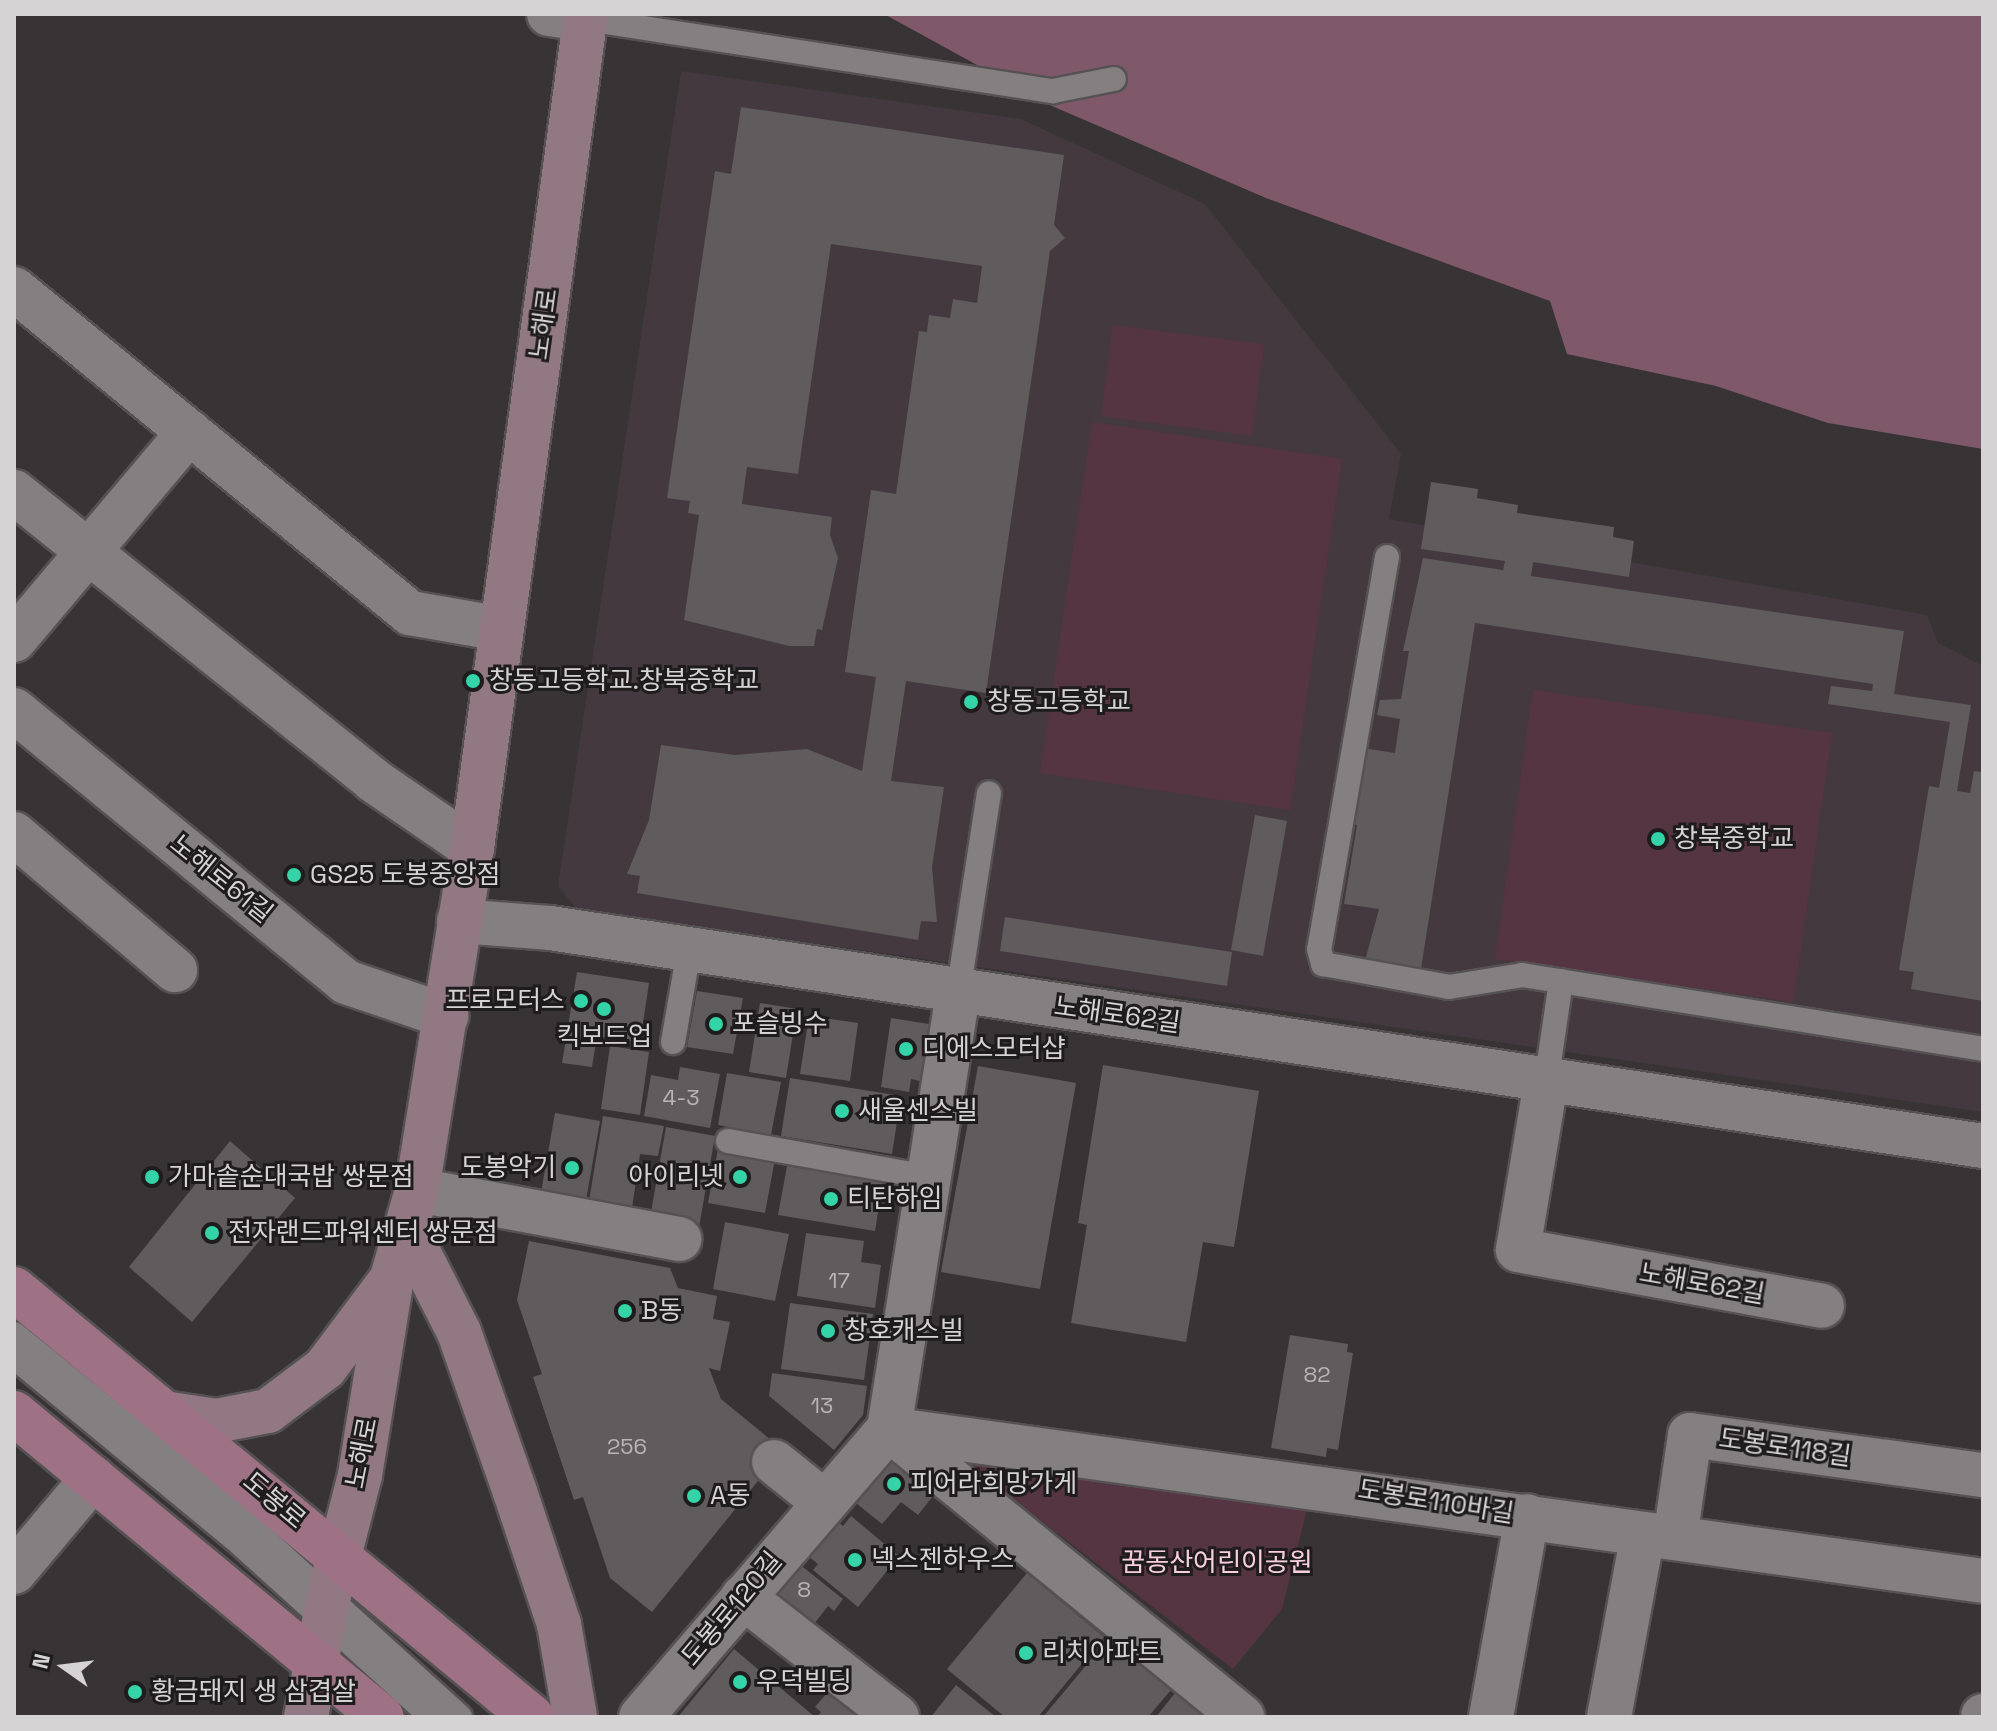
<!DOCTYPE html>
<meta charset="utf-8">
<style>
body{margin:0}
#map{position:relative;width:1997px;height:1731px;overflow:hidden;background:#383435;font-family:"Space Grotesk","Noto Sans KR",sans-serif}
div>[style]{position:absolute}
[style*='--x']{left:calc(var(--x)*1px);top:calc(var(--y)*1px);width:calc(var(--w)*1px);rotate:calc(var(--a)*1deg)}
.built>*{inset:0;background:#44393e}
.green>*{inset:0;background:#563543}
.forest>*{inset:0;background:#7f5969}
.building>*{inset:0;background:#605b5d}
.roads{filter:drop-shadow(2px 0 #565254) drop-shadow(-2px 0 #565254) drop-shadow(0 2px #565254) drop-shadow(0 -2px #565254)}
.service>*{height:24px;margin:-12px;padding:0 12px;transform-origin:12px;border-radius:12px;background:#847f81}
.minor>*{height:44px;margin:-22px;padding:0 22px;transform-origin:22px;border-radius:22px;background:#847f81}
.secondary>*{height:44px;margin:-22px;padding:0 22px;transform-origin:22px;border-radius:22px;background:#917883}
.primary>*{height:44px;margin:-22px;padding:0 22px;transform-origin:22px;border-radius:22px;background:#9e7185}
.dots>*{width:22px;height:22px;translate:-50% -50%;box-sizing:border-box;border:4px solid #1e1c1d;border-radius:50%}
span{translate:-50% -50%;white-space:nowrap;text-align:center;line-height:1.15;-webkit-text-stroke:6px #1e1c1d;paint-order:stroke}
.number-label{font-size:22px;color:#b8b5b6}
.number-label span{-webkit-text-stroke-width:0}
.street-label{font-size:26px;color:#d6d3d4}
.poi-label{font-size:26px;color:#d6d3d4}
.left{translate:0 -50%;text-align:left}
.right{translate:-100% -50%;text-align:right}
.park-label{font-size:26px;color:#f9cfdf}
.frame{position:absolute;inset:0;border:16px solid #d6d3d4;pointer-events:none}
.north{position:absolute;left:24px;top:1627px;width:80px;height:80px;-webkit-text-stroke:6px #1e1c1d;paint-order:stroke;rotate:284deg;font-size:22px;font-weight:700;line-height:32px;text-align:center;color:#d6d3d4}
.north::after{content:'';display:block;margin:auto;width:28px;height:36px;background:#d6d3d4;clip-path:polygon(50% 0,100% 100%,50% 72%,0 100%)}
</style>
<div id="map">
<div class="built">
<i style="clip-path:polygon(681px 71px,1021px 119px,1205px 204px,1401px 454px,1389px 519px,1927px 615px,1938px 643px,1983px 666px,1983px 1112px,577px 909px,558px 886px)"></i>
</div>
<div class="green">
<i style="clip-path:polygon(1113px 325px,1264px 344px,1252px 436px,1101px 416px)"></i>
<i style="clip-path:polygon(1092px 422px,1342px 459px,1290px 810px,1040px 773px)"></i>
<i style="clip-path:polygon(1533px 690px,1832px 733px,1793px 1002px,1495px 959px)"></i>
<i style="clip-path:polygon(955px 1454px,1310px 1498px,1282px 1609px,1233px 1669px)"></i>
</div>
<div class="forest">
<i style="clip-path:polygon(884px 14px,1983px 14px,1983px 449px,1828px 423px,1716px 386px,1567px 354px,1550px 301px,1266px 198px,1052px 106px)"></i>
</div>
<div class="building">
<i style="clip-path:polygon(741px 107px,1064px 155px,1054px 225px,1065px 238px,1050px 251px,986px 693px,906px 681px,891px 781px,944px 787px,932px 867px,937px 922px,921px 921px,918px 940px,637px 893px,640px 876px,627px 874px,649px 820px,661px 745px,735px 755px,807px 749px,862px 771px,876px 677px,845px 672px,871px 490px,896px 494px,919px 331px,927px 332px,929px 315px,950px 318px,953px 299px,977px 303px,982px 266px,831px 244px,798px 474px,747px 467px,742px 504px,832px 517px,830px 535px,838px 558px,822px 630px,817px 629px,814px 646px,789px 646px,684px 620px,699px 515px,688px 513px,690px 501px,667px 498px,715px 171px,731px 174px)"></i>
<i style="clip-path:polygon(1431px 482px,1478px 489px,1477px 498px,1518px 505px,1517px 513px,1614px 527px,1613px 537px,1634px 541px,1629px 577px,1533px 562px,1531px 576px,1904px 631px,1894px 694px,1971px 705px,1957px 791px,1970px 793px,1974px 771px,1983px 772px,1983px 1001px,1911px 989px,1914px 972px,1899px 970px,1929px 786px,1939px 788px,1950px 722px,1828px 704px,1831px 686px,1872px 691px,1873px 684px,1475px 623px,1421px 969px,1365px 961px,1379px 909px,1344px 904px,1357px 825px,1344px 823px,1356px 747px,1395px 753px,1400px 719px,1377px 715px,1380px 700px,1401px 699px,1409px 651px,1403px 651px,1423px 558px,1503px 570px,1505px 561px,1421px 549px)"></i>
<i style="clip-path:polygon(1255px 815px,1287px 821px,1263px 956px,1231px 950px)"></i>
<i style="clip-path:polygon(1005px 917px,1232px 952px,1227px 986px,1000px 951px)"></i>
<i style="clip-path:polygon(577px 972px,649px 983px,640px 1043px,597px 1036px,592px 1067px,562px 1063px)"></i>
<i style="clip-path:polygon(697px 991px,743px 998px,733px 1054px,687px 1047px)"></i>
<i style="clip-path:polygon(760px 1003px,797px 1009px,786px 1078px,749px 1072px)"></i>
<i style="clip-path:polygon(809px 1016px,858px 1023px,850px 1081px,800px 1074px)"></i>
<i style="clip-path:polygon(891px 1018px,929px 1024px,920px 1081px,911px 1079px,909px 1092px,881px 1087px)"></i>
<i style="clip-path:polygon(610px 1046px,649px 1052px,640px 1115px,601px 1109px)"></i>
<i style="clip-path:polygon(1103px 1065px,1259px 1091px,1234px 1247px,1203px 1242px,1186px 1342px,1071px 1323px,1087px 1225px,1078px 1223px)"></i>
<i style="clip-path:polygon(978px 1066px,1076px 1083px,1040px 1289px,941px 1272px)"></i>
<i style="clip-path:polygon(680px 1067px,720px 1074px,710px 1128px,644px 1116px,651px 1075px,678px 1080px)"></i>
<i style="clip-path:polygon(727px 1073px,781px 1082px,771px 1135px,718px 1125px)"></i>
<i style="clip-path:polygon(790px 1078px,901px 1096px,892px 1154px,781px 1136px)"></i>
<i style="clip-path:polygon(555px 1113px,600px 1121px,585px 1206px,540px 1198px)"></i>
<i style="clip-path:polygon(603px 1116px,664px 1126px,658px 1156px,640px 1154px,632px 1208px,589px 1201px)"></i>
<i style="clip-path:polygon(666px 1127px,715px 1136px,699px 1227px,650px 1218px)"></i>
<i style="clip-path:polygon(230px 1141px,295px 1198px,192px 1322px,129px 1267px)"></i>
<i style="clip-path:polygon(718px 1149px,775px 1159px,765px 1213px,708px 1203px)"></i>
<i style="clip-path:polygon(787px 1166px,883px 1182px,875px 1231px,778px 1215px)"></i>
<i style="clip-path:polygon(725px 1222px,789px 1234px,775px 1301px,713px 1289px)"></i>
<i style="clip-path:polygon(806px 1233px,864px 1241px,861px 1262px,881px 1265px,875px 1308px,797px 1296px)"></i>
<i style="clip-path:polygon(529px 1241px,670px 1268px,678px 1288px,717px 1296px,713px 1319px,730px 1322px,720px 1371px,709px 1368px,721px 1399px,783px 1450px,652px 1612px,610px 1578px,583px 1497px,574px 1500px,533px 1377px,542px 1374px,517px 1300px)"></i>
<i style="clip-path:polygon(790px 1303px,873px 1314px,864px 1380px,781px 1369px)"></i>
<i style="clip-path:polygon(1290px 1335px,1348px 1344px,1347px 1352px,1353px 1353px,1338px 1450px,1327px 1448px,1326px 1457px,1271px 1448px)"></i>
<i style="clip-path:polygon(772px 1373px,867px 1386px,863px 1415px,834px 1450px,769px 1396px)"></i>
<i style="clip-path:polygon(902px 1455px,940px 1487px,918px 1515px,901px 1502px,882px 1524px,846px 1495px,870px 1465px)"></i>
<i style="clip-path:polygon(851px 1516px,899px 1556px,858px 1607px,813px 1570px,818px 1564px,807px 1555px,835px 1519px,843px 1526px)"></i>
<i style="clip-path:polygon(798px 1563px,843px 1599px,834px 1611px,828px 1606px,807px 1633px,767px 1601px)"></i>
<i style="clip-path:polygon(1027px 1573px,1104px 1637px,1038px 1717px,1005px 1717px,947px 1669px)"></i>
<i style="clip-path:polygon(1109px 1638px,1171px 1690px,1148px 1717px,1043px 1717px)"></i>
<i style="clip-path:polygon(734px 1649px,815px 1717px,678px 1717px)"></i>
<i style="clip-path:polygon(838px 1680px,882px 1717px,817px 1717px,821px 1712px,815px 1707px)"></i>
<i style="clip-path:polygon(956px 1685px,996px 1717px,931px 1717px)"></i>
<i style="clip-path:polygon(1178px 1689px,1212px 1717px,1156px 1717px)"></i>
</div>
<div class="roads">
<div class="service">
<i style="--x:586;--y:19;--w:473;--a:8.8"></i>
<i style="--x:1053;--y:91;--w:62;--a:-11.1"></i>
<i style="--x:1387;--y:557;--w:398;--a:99.8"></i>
<i style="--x:1319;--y:949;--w:16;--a:75"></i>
<i style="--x:1323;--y:964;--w:128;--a:10.3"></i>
<i style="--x:1449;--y:987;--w:74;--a:-9.3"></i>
<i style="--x:1522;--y:975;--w:467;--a:9.1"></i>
<i style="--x:958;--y:993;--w:202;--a:-81.2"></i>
<i style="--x:673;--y:1042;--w:93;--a:-80.1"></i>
<i style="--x:1547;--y:1076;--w:96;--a:-81.6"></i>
<i style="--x:728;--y:1141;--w:204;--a:10.2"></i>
<i style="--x:14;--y:1334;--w:295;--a:39.1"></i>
<i style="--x:243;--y:1520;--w:293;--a:42.2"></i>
<i style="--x:14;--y:1357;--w:286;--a:39.5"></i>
<i style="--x:235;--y:1539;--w:266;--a:42.1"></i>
</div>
<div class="minor">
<i style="--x:549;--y:14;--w:37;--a:8"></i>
<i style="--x:14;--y:289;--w:512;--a:39.29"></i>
<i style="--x:410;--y:613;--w:93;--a:9.9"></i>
<i style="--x:14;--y:492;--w:460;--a:38.7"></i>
<i style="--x:373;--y:780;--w:120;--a:34.5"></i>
<i style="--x:14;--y:640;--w:272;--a:-49.9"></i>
<i style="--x:14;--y:710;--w:429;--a:39.3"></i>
<i style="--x:346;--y:982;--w:106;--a:18.8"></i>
<i style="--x:14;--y:834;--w:211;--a:40.2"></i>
<i style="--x:459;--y:921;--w:91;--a:4.4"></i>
<i style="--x:550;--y:928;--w:1449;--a:8.65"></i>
<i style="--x:1547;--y:1076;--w:176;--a:99.5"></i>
<i style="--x:1518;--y:1250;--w:309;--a:10.4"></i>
<i style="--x:417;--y:1190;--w:267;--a:10.6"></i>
<i style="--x:889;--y:1429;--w:1105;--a:7.91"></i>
<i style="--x:889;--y:1429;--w:456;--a:39.2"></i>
<i style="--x:774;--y:1462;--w:64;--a:38.7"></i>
<i style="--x:1675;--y:1538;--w:104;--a:-81.7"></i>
<i style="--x:1690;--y:1435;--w:296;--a:7.8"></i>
<i style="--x:14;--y:1572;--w:123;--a:-50"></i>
<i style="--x:743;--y:1597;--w:195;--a:37.9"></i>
<i style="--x:641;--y:1717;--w:380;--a:-49.3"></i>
<i style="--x:889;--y:1429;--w:441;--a:-81"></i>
<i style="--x:1491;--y:1717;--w:204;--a:-79.8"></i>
<i style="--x:1609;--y:1717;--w:186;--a:-79.5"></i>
<i style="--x:1983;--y:1717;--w:1;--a:-90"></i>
</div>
<div class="secondary">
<i style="--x:409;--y:1234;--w:110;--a:63"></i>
<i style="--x:459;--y:1332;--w:170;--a:70.7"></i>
<i style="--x:515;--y:1492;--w:139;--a:71.6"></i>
<i style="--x:559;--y:1624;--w:94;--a:80.2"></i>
<i style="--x:164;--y:1413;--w:53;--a:8.7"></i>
<i style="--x:216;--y:1421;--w:53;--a:-10.9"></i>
<i style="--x:268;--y:1411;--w:71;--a:-37"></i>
<i style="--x:325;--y:1368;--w:105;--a:-53.1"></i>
<i style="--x:306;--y:1717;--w:124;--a:-79.3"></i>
<i style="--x:329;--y:1595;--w:124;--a:-75.5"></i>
<i style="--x:360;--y:1475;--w:200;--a:-80.8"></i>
<i style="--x:392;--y:1278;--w:91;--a:-74.1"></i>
<i style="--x:417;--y:1190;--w:346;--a:-80.9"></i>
<i style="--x:472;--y:848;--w:842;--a:-82.22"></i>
</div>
<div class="primary">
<i style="--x:14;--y:1289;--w:672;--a:39.57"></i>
<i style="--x:14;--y:1413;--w:477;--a:39.6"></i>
</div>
</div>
<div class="dots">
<i style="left:473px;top:681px;background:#34d4a8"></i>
<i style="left:971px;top:702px;background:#34d4a8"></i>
<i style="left:1658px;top:839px;background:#34d4a8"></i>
<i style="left:294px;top:875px;background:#34d4a8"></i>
<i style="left:581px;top:1001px;background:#34d4a8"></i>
<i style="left:604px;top:1009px;background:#34d4a8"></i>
<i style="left:716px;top:1024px;background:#34d4a8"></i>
<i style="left:906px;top:1049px;background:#34d4a8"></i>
<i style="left:842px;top:1111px;background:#34d4a8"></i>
<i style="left:572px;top:1168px;background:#34d4a8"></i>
<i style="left:152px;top:1177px;background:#34d4a8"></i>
<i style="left:740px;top:1177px;background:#34d4a8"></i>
<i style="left:831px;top:1199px;background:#34d4a8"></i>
<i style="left:212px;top:1233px;background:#34d4a8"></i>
<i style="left:625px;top:1311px;background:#34d4a8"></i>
<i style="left:828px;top:1331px;background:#34d4a8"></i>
<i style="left:894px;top:1484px;background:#34d4a8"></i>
<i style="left:694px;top:1496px;background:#34d4a8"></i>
<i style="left:855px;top:1560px;background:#34d4a8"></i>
<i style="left:1026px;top:1653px;background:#34d4a8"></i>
<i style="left:740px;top:1682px;background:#34d4a8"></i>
<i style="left:135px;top:1692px;background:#34d4a8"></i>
</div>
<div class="number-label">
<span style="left:681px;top:1098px">4-3</span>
<span style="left:839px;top:1281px">17</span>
<span style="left:1317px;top:1375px">82</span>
<span style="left:822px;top:1406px">13</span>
<span style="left:627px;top:1447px">256</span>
<span style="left:804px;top:1590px">8</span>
</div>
<div class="street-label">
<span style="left:544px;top:324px;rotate:-82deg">노해로</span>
<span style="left:221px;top:879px;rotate:39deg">노해로61길</span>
<span style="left:1117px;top:1015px;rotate:8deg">노해로62길</span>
<span style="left:1702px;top:1284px;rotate:10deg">노해로62길</span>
<span style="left:1785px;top:1448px;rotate:8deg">도봉로118길</span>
<span style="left:362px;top:1453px;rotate:-79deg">노해로</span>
<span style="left:274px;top:1501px;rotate:40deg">도봉로</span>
<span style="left:1436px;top:1502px;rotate:9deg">도봉로110바길</span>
<span style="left:732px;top:1609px;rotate:-50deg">도봉로120길</span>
</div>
<div class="poi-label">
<span class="left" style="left:489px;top:681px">창동고등학교.창북중학교</span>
<span class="left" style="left:987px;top:702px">창동고등학교</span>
<span class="left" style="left:1674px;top:839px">창북중학교</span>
<span class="left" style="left:310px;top:875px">GS25 도봉중앙점</span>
<span class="right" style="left:565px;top:1001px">프로모터스</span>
<span class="left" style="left:732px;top:1024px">포슬빙수</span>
<span style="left:604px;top:1037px">킥보드업</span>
<span class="left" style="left:922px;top:1049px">디에스모터샵</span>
<span class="left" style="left:858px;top:1111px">새울센스빌</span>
<span class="right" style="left:556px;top:1168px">도봉악기</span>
<span class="left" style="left:168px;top:1177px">가마솥순대국밥 쌍문점</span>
<span class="right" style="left:724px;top:1177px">아이리넷</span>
<span class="left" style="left:847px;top:1199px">티탄하임</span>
<span class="left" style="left:228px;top:1233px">전자랜드파워센터 쌍문점</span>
<span class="left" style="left:641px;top:1311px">B동</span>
<span class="left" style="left:844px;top:1331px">창호캐스빌</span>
<span class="left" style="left:910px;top:1484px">피어라희망가게</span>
<span class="left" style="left:710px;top:1496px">A동</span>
<span class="left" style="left:871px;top:1560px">넥스젠하우스</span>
<span class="left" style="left:1042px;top:1653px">리치아파트</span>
<span class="left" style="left:756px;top:1682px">우덕빌딩</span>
<span class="left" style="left:151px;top:1692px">황금돼지 생 삼겹살</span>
</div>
<div class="park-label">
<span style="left:1217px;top:1563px">꿈동산어린이공원</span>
</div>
<div class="frame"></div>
<div class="north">N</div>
</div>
